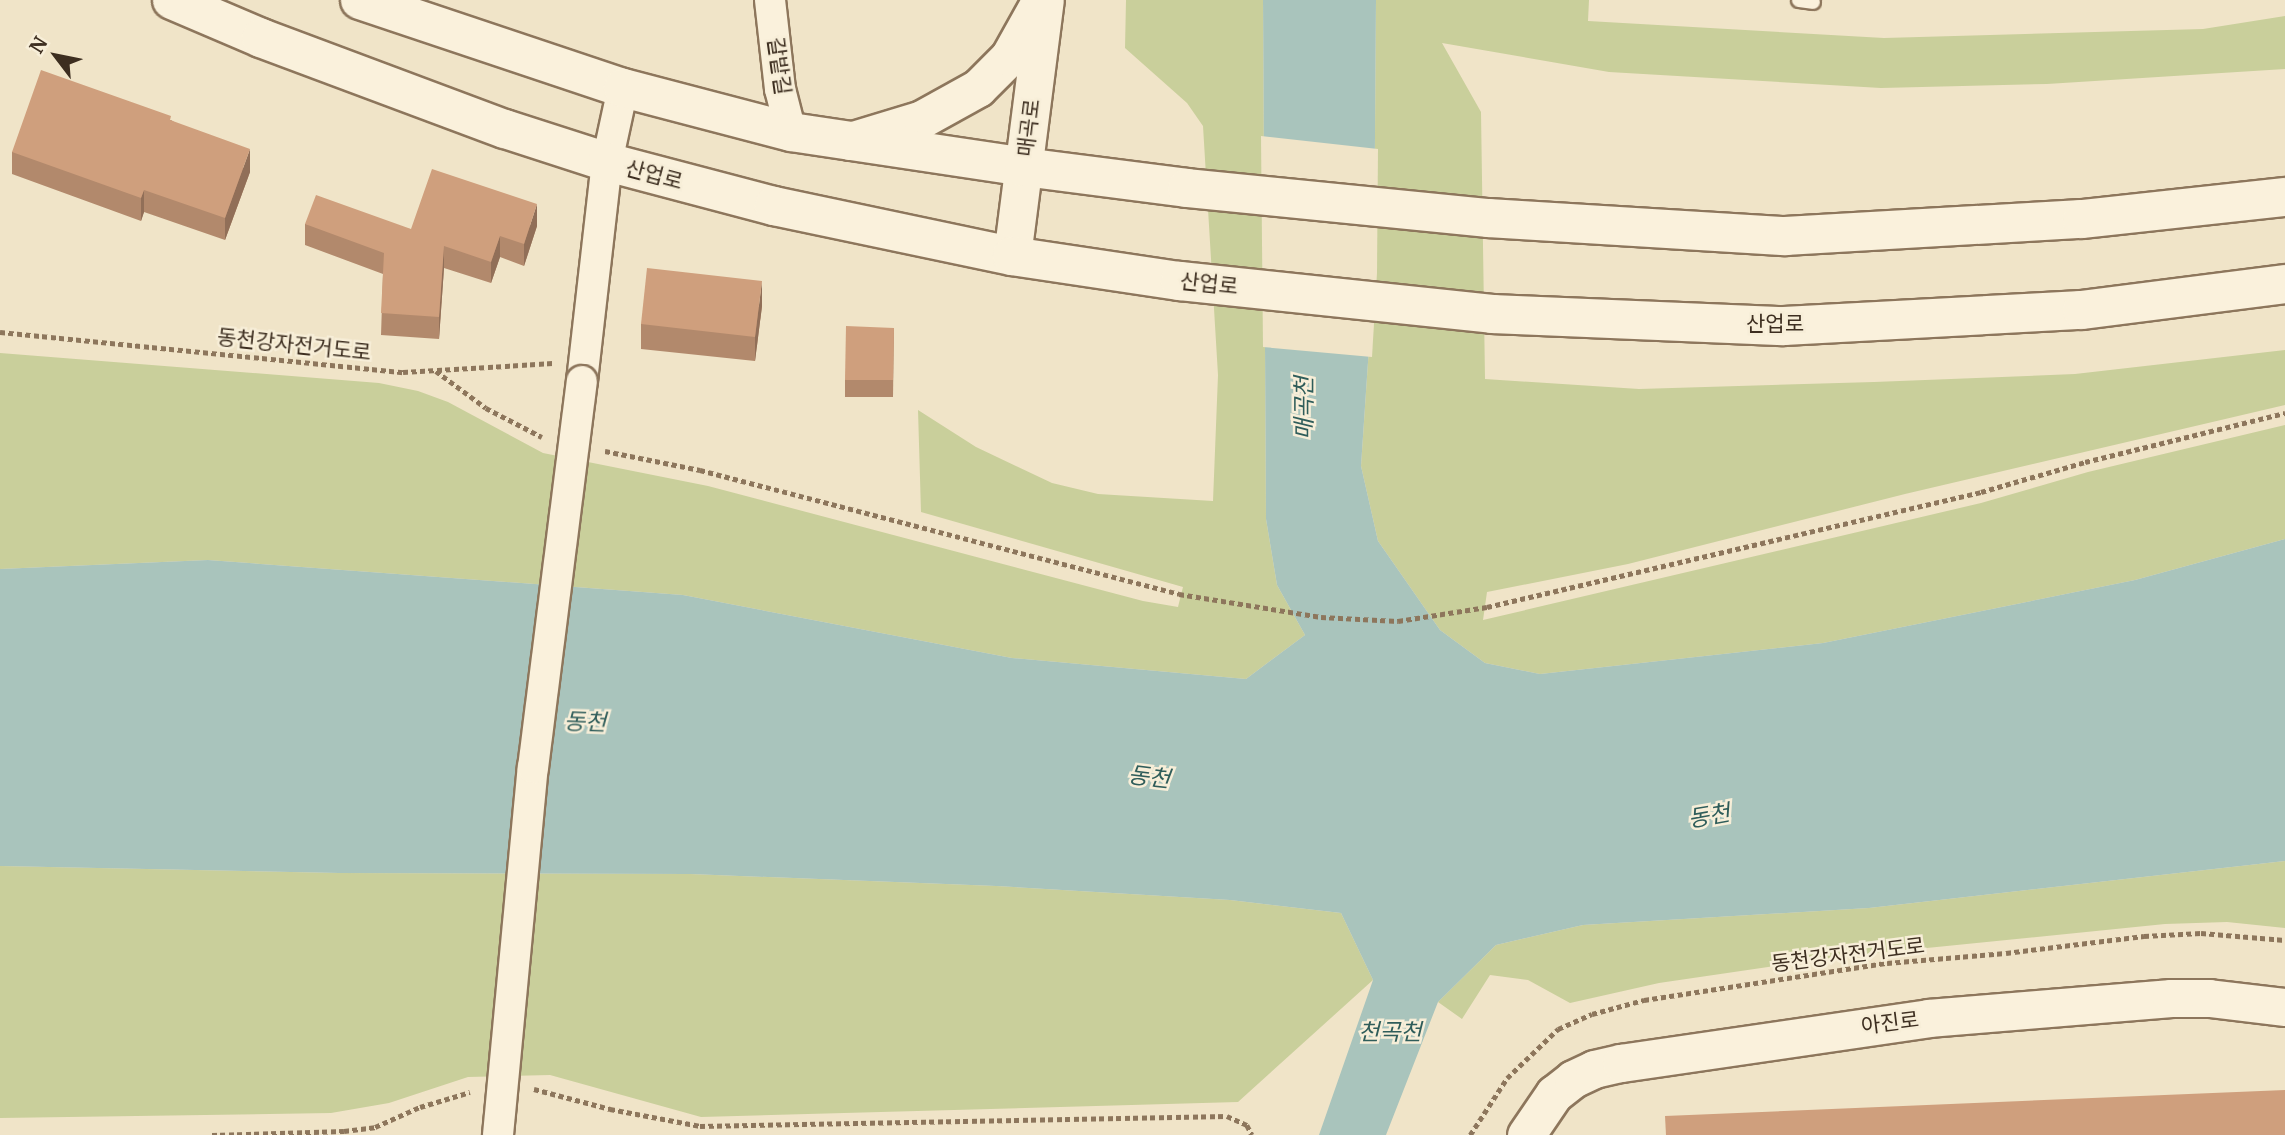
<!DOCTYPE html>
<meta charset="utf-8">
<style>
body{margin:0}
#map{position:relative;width:2285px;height:1135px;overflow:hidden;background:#f0e4c8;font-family:Merriweather,"Noto Sans KR",serif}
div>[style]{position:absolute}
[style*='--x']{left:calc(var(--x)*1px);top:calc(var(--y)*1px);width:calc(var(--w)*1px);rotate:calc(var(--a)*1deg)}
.green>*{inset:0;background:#c9cf9b}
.water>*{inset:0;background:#a9c4bc}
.pier>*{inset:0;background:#f0e4c8}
.path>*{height:4.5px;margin-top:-2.25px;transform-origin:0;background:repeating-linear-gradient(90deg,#8d765c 0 5px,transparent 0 8.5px)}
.roads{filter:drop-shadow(2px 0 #8d765c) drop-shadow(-2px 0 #8d765c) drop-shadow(0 2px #8d765c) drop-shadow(0 -2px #8d765c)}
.service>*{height:14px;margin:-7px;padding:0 7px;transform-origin:7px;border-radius:7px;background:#faf1dc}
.minor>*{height:30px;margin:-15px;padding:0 15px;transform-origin:15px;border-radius:15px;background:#faf1dc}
.tertiary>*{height:37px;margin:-18.5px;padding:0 18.5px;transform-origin:18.5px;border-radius:18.5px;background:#faf1dc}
.secondary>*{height:38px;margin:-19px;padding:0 19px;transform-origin:19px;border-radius:19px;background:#faf1dc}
.bridges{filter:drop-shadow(2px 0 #8d765c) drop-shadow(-2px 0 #8d765c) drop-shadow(0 2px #8d765c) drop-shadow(0 -2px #8d765c)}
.minor-bridge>*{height:30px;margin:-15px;padding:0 15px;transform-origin:15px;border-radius:15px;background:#faf1dc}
.wall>*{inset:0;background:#b2896c}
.shaded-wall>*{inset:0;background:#916f58}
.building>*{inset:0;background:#cf9f7d}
span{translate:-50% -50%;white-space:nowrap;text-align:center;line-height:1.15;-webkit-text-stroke:5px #f7eed8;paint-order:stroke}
.street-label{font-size:21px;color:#3d2e20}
.water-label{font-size:23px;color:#2f5d5a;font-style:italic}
.north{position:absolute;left:21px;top:21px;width:70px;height:70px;-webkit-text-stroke:5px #f7eed8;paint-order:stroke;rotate:302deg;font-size:19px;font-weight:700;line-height:28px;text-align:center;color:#3d2e20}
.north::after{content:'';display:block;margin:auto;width:24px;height:32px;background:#3d2e20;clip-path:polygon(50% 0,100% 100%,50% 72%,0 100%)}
</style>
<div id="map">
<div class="green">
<i style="clip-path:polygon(1126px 0,1263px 0,1266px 519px,1277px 585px,1305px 635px,1246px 679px,1012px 658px,683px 595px,208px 560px,0 569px,0 353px,379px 383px,418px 391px,448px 402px,543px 453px,708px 486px,1143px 601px,1178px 607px,1183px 587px,921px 512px,918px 410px,976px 447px,1052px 483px,1098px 494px,1213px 501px,1218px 375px,1203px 126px,1187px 103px,1125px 48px)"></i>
<i style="clip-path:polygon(1376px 0,1589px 0,1588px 21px,1884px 38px,2203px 29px,2285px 16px,2285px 69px,2047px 84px,1881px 88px,1609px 72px,1442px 43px,1481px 112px,1485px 379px,1639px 389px,1874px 382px,2075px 374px,2285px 350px,2285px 405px,1905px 494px,1628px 564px,1487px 592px,1483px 620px,1981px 503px,2088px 472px,2285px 425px,2285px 539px,2135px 580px,1823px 643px,1540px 674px,1485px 663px,1440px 630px,1378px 541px,1361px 466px,1374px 273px)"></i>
<i style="clip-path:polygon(2285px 861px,2285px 928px,2227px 922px,2165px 924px,1837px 957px,1659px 983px,1570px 1003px,1528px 980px,1490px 975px,1462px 1019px,1438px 1002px,1496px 945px,1583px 925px,1869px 908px)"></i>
<i style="clip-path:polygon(0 866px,339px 873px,690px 874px,996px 886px,1230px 900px,1341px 913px,1373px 980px,1238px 1102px,701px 1117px,550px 1075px,468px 1077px,389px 1103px,331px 1113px,0 1118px)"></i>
</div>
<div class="water">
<i style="clip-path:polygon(1263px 0,1376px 0,1374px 273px,1361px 466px,1378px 541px,1440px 630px,1485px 663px,1540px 674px,1823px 643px,2135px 580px,2285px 539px,2285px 861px,1869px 908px,1583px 925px,1496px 945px,1438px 1002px,1386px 1135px,1319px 1135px,1373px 980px,1341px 913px,1230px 900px,996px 886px,690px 874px,339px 873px,0 866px,0 569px,208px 560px,683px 595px,1012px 658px,1246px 679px,1305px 635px,1277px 585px,1266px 519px)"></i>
</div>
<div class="pier">
<i style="clip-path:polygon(1261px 136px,1378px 149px,1377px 273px,1372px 357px,1263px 347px)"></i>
</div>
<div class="path">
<i style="--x:0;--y:332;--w:405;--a:5.7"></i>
<i style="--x:403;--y:372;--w:150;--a:-3.4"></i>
<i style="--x:436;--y:371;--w:62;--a:36.5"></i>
<i style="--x:486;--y:408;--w:63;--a:27.4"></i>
<i style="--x:605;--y:451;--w:97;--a:11.3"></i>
<i style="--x:700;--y:470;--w:495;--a:14.5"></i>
<i style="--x:1179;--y:594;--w:144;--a:9.2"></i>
<i style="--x:1321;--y:617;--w:77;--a:3"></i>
<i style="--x:1398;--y:621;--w:90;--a:-8.9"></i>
<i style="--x:1487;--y:607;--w:507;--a:-13.1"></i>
<i style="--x:1981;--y:492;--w:108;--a:-16.1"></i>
<i style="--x:2085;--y:462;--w:206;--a:-13.8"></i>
<i style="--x:534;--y:1089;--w:79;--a:14.7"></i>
<i style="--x:610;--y:1109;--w:92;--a:10.7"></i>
<i style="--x:700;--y:1126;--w:527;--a:-1.09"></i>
<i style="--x:1227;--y:1116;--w:22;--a:24"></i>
<i style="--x:1247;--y:1125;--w:11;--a:63"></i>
<i style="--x:212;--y:1135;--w:132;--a:-1.7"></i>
<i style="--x:344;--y:1131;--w:31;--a:-7"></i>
<i style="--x:375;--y:1127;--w:49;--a:-24"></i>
<i style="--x:420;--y:1107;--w:52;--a:-16.7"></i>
<i style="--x:1470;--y:1135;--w:68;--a:-57"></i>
<i style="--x:1507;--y:1078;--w:71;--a:-43.9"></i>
<i style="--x:1558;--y:1029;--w:37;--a:-24"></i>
<i style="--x:1592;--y:1014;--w:54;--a:-15.1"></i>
<i style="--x:1644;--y:1000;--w:246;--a:-8.7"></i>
<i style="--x:1887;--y:963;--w:119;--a:-4.8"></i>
<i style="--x:2006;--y:953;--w:139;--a:-7"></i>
<i style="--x:2144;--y:936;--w:57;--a:-3"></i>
<i style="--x:2201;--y:933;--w:84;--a:4.8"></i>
</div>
<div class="roads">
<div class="service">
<i style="--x:1799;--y:0;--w:14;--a:8"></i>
</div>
<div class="minor">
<i style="--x:770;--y:0;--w:90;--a:83.6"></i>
<i style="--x:780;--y:89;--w:44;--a:75.7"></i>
<i style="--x:582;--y:381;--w:220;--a:-83.5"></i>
<i style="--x:607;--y:162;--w:76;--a:-77.8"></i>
</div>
<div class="tertiary">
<i style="--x:850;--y:141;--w:75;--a:-17"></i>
<i style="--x:922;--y:119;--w:64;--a:-29"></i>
<i style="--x:978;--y:88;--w:44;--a:-45"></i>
<i style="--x:1009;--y:57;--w:57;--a:-60.8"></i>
<i style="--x:1012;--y:256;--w:258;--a:-82.7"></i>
<i style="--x:1526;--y:1135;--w:50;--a:-55.7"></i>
<i style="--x:1554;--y:1094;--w:24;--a:-38"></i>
<i style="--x:1573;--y:1079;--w:23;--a:-25"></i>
<i style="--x:1594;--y:1069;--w:28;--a:-13"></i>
<i style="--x:1621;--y:1063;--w:310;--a:-8.3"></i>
<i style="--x:1928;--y:1018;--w:244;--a:-4.7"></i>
<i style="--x:2171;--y:998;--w:38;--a:0"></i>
<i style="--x:2209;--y:998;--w:77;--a:6.8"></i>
</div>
<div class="secondary">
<i style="--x:172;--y:0;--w:97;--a:23.1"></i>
<i style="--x:261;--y:38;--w:260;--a:20.5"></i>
<i style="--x:505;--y:129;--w:107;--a:17.9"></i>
<i style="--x:607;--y:162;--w:173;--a:14.8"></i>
<i style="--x:774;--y:206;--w:243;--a:11.9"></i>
<i style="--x:1012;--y:256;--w:170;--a:8.5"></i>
<i style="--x:1180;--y:281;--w:314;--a:6"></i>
<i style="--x:1492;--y:314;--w:292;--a:2.4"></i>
<i style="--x:1784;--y:326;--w:298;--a:-3.1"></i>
<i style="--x:2082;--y:310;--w:205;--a:-7.3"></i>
<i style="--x:360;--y:0;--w:277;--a:18.5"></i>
<i style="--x:623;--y:88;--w:174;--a:14.7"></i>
<i style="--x:791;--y:132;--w:236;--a:8.5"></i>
<i style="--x:1024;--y:167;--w:164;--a:7.3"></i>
<i style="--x:1187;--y:188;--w:302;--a:5.7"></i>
<i style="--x:1488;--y:218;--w:298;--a:3.5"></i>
<i style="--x:1785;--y:236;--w:297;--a:-3.3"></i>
<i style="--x:2082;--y:219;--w:204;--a:-6.2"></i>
</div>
</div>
<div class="bridges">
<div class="minor-bridge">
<i style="--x:498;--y:1135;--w:369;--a:-84.6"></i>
<i style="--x:533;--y:768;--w:390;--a:-82.8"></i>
</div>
</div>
<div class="wall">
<i style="clip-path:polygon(171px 120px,250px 172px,225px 240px,144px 212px,141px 221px,12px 174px,12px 152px)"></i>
<i style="clip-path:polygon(305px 224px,411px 229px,537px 226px,524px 266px,500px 257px,491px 283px,444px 268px,439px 339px,381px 335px,383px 274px,305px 245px)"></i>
<i style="clip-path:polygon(762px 306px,755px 361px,641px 349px,641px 324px)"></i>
<i style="clip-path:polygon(894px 328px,893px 397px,845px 397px,845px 380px)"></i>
</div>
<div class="shaded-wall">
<i style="clip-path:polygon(250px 149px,250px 172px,225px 240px,225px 218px)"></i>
<i style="clip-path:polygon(144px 190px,144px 212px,141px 221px,141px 198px)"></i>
<i style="clip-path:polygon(537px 204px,537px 226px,524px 266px,524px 244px)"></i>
<i style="clip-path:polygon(500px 236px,500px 257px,491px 283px,491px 262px)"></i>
<i style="clip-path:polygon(444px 246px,444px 268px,439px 339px,439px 317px)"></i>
<i style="clip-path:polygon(762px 281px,762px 306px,755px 361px,755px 337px)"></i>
</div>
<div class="building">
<i style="clip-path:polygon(41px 70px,171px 116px,170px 120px,250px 149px,225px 218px,144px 190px,141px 198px,12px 152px)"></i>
<i style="clip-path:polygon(432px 169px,537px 204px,524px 244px,500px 236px,491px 262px,444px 246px,439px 317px,381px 313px,384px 253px,305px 224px,316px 195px,411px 229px)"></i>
<i style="clip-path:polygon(647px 268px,762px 281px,755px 337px,641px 324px)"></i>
<i style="clip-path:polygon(846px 326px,894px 328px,893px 380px,845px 380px)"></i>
<i style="clip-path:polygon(2285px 1090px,2285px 1135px,1666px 1135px,1665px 1116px)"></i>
</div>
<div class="street-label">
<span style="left:779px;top:66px;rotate:82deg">갈밭길</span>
<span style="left:1029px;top:128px;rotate:-83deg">매곡로</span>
<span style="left:654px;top:175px;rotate:15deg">산업로</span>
<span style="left:1209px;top:284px;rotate:6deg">산업로</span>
<span style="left:1775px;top:324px">산업로</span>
<span style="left:294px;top:345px;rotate:6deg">동천강자전거도로</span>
<span style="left:1848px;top:955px;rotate:-7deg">동천강자전거도로</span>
<span style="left:1890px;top:1023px;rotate:-7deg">아진로</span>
</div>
<div class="water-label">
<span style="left:1304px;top:408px;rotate:-90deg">매곡천</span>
<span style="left:585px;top:722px;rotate:2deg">동천</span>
<span style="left:1149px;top:777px;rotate:7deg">동천</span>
<span style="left:1709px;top:816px;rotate:-10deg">동천</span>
<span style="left:1390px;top:1032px">천곡천</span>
</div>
<div class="north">N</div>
</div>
